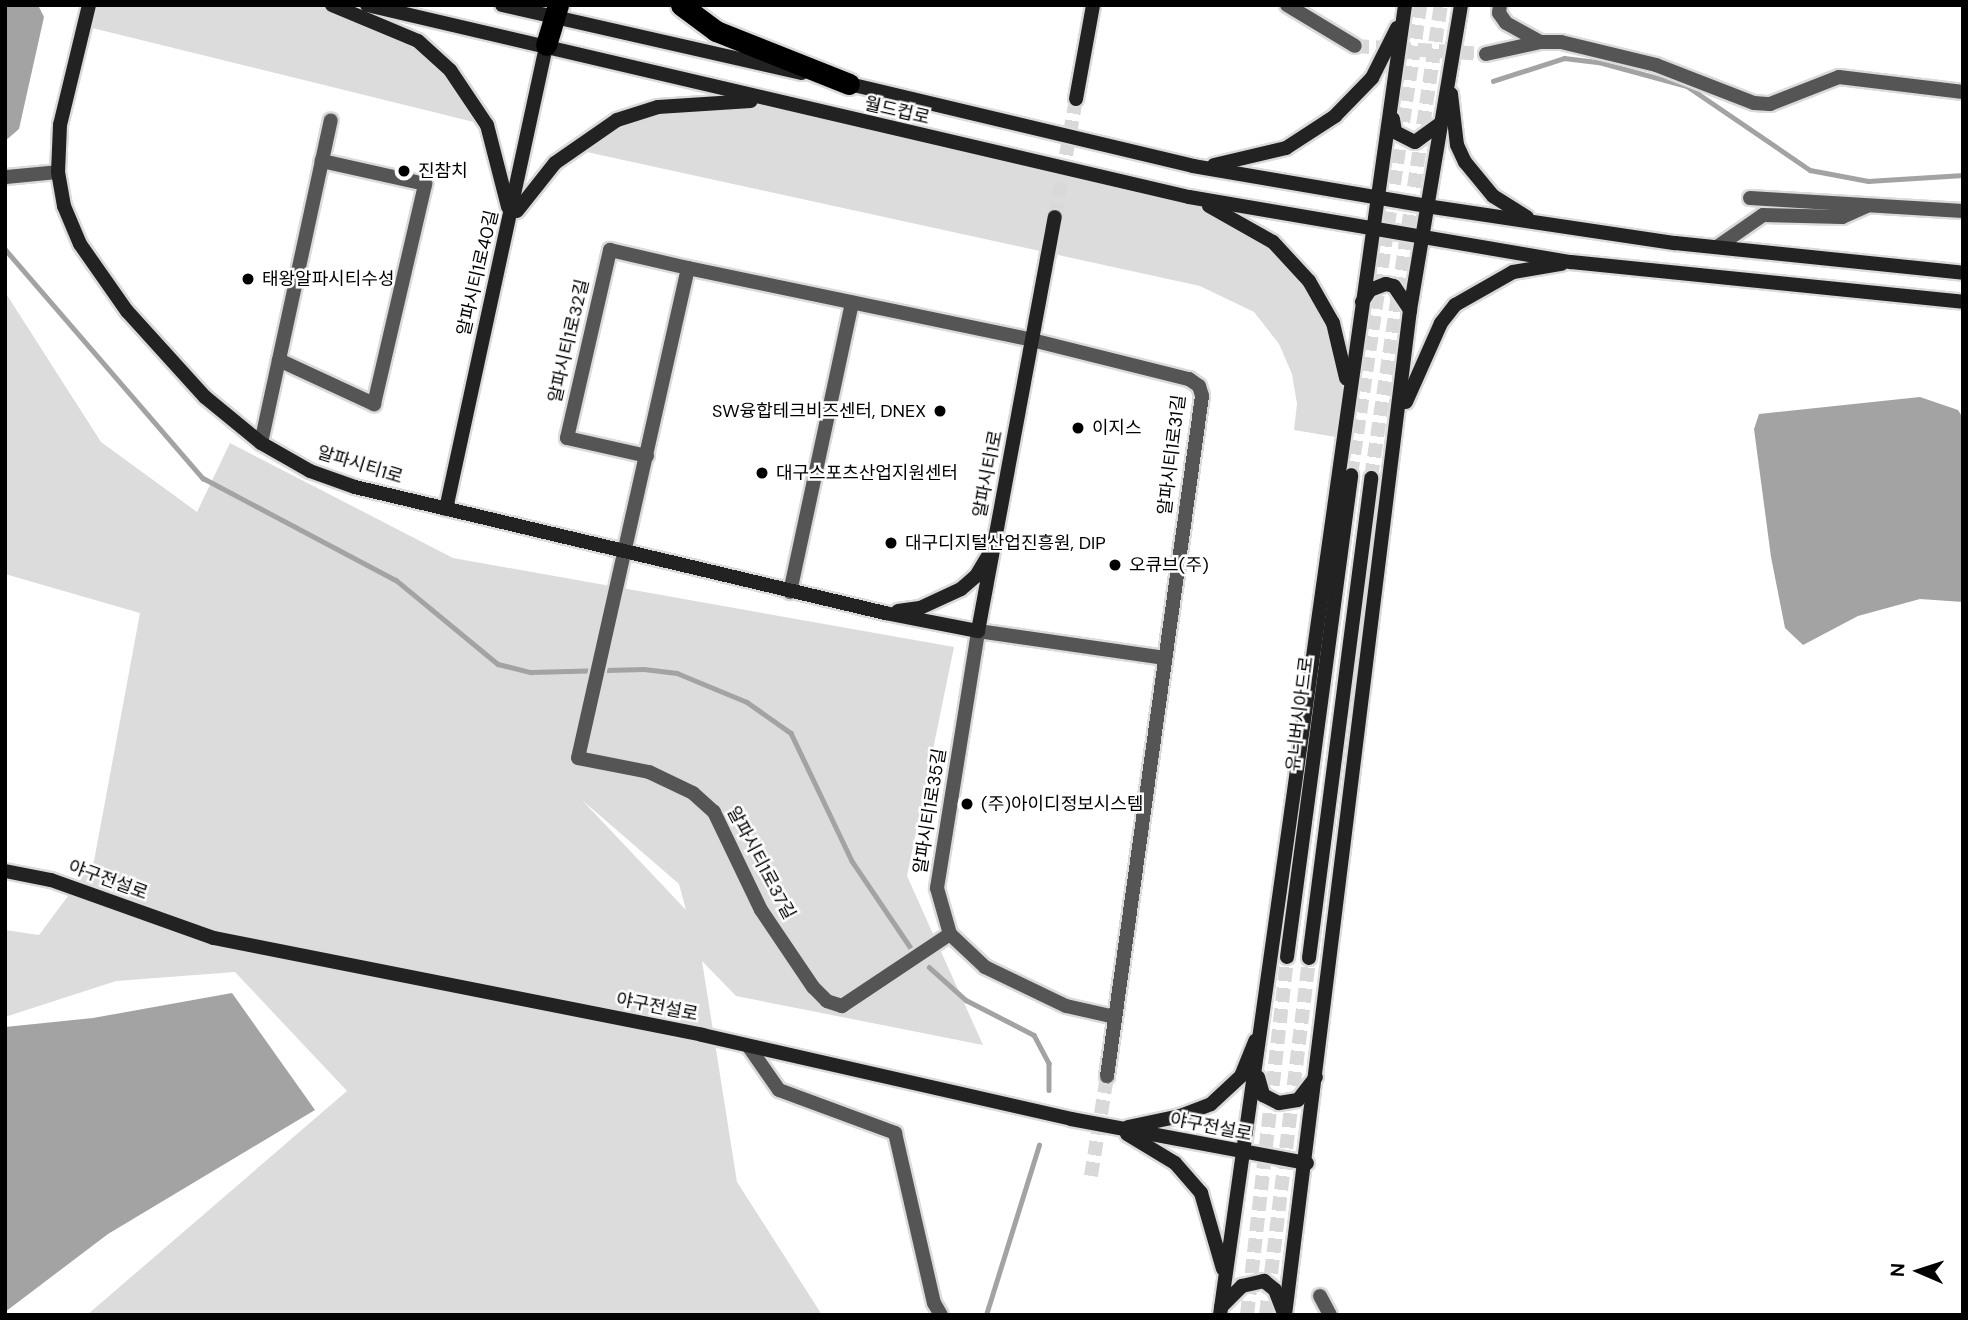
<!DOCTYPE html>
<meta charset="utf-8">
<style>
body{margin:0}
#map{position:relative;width:1968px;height:1320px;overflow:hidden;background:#fff;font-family:"DM Sans","Noto Sans KR",sans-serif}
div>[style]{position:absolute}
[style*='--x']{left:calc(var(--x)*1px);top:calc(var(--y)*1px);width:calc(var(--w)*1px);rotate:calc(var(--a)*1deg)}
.green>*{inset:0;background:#dcdcdc}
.water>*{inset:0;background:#a3a3a3}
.stream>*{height:4.5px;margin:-2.25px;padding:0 2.25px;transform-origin:2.25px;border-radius:2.25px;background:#a3a3a3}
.street-tunnel>*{height:14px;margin-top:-7px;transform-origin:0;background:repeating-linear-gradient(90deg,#d9d9d9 0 14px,transparent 0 21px)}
.secondary-tunnel>*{height:14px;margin-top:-7px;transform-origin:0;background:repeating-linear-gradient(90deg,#d9d9d9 0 14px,transparent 0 21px)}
.roads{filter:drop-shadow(2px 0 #dbdbdb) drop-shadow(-2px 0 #dbdbdb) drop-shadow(0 2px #dbdbdb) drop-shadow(0 -2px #dbdbdb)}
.street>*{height:14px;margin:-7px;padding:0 7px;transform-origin:7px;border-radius:7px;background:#555}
.secondary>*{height:14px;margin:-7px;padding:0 7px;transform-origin:7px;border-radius:7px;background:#222}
.highway>*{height:21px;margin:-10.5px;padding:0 10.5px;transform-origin:10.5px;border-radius:10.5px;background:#000}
.dots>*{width:19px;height:19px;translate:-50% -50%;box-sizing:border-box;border:4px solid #fff;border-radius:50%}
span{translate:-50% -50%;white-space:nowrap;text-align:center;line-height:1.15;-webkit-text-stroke:5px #fff;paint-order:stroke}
.street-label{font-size:18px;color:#000}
.poi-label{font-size:18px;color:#000}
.left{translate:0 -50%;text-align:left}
.right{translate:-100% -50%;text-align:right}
.frame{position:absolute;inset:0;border:7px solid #000;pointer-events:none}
.north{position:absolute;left:1884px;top:1236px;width:70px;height:70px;-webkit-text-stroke:5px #fff;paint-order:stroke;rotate:273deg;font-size:19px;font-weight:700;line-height:28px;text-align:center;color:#000}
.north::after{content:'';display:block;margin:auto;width:24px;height:32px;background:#000;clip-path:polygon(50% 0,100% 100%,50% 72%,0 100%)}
</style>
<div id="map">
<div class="green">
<i style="clip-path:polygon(89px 5px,332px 5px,418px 41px,486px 125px,84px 26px)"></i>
<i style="clip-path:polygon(766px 101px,1189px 197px,1255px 229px,1324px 303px,1346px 378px,1342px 438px,1294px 430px,1297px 404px,1292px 374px,1279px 344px,1254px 312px,1200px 286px,573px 149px,658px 107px)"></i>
<i style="clip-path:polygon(evenodd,5px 292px,101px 442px,197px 512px,230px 443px,453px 558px,954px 647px,907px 876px,983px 1045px,736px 996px,702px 961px,737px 1182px,822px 1315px,87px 1315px,347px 1091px,235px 972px,116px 981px,5px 1017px,5px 930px,39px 935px,94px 861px,140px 613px,5px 574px,5px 292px,582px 800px,679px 884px,686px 910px,582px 800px)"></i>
</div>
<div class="water">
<i style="clip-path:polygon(5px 5px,38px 5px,44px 17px,19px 129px,5px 141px)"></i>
<i style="clip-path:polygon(1920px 397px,1958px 410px,1963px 418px,1963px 602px,1920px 599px,1858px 616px,1803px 645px,1785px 628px,1771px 557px,1754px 429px,1759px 414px)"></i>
<i style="clip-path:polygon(232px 993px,315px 1110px,108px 1234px,5px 1312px,5px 1027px,93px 1018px)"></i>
</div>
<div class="stream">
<i style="--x:1493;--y:81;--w:75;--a:-17.9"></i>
<i style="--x:1564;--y:58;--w:35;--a:7"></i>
<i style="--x:1599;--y:62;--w:91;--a:15.3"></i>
<i style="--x:1687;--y:86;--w:149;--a:34.3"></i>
<i style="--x:1810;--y:170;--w:59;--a:10.7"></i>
<i style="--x:1868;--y:181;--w:95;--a:-3.6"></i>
<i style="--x:5;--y:249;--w:303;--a:49.2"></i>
<i style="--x:203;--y:478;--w:218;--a:27.9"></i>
<i style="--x:396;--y:580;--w:132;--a:39.5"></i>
<i style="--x:498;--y:664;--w:34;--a:14"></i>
<i style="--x:531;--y:672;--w:113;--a:-1.5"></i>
<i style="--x:644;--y:669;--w:33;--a:7"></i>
<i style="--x:677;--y:673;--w:76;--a:22.5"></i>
<i style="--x:747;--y:702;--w:54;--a:35.2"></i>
<i style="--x:791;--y:733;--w:142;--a:64.5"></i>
<i style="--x:852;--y:861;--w:105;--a:55.9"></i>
<i style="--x:929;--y:967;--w:50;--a:41.7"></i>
<i style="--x:966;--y:1000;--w:76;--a:27.2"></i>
<i style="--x:1034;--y:1035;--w:32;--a:62"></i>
<i style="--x:1049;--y:1063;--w:27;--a:90"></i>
<i style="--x:986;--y:1315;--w:178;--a:-72.7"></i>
</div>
<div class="street-tunnel">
<i style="--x:1355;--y:46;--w:131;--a:3.5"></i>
<i style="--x:1091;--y:1176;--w:101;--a:-80.9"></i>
</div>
<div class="secondary-tunnel">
<i style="--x:1055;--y:217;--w:120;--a:-79.9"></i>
<i style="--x:1351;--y:475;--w:475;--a:-81.6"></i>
<i style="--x:1371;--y:478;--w:478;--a:-81.6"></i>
<i style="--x:1247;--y:1315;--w:360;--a:-83.6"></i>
<i style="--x:1266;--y:1315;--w:360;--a:-83.1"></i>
</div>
<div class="roads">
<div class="street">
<i style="--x:1287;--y:5;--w:79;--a:31.1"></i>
<i style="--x:1500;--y:5;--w:8;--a:97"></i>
<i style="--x:1499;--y:13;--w:12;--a:55"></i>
<i style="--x:1506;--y:23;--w:39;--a:29"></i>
<i style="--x:1486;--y:54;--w:55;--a:-12.5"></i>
<i style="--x:1540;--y:42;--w:21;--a:0"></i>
<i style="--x:1561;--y:42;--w:98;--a:13.6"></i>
<i style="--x:1656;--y:65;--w:105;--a:21.2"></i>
<i style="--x:1754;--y:103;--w:16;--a:4"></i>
<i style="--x:1770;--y:104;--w:74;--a:-21.4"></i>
<i style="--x:1839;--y:77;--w:125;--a:6.9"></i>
<i style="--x:5;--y:177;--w:53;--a:-5.4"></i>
<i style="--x:1750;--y:198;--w:213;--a:3.5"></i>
<i style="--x:1717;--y:247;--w:56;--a:-34.8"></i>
<i style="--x:1763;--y:215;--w:79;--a:1.5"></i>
<i style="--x:1842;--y:217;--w:27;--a:-24"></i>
<i style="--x:279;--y:360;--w:105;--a:24.9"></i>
<i style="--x:374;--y:404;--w:226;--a:-76.9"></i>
<i style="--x:425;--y:184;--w:106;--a:-167.4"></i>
<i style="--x:261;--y:443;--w:330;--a:-77.8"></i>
<i style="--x:647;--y:456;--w:82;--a:-167.3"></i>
<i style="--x:567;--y:438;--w:193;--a:-77.1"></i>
<i style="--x:610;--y:250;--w:80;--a:13"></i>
<i style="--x:790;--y:592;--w:296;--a:-77.9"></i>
<i style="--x:950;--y:934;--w:130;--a:146.3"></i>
<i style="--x:842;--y:1006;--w:16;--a:-162"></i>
<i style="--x:827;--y:1001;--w:20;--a:-135"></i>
<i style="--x:813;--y:987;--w:93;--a:-124"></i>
<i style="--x:761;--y:910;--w:109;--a:-115.6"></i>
<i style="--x:714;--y:812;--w:28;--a:-138"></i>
<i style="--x:693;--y:793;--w:49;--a:-154.5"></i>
<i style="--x:649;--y:772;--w:72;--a:-168.8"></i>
<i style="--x:578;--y:758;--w:502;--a:-77.35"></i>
<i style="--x:688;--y:268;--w:351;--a:11.8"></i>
<i style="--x:1032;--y:340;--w:162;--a:14"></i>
<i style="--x:1189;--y:379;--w:12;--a:35"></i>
<i style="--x:1199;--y:386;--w:10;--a:73"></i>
<i style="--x:1202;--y:396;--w:687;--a:97.95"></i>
<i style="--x:1115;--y:1017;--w:50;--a:-167.3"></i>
<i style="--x:1066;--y:1006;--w:90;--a:-154.3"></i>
<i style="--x:985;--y:967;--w:48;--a:-136.7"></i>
<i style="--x:950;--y:934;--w:48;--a:-105.8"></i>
<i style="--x:937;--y:888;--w:260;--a:-80.9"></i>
<i style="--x:978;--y:631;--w:189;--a:8.2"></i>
<i style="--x:749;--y:1047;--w:52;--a:55.1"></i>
<i style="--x:779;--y:1090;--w:124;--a:20.3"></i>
<i style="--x:895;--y:1133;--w:174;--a:77.1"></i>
<i style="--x:934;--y:1303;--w:14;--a:60"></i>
<i style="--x:1320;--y:1296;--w:21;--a:62"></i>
</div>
<div class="secondary">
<i style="--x:89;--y:5;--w:123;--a:103.6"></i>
<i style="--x:60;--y:125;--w:47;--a:92.4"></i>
<i style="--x:58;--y:172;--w:35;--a:80"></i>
<i style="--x:64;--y:206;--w:41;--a:67.2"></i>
<i style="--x:80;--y:244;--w:82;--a:55"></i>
<i style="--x:127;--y:311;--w:116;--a:47.8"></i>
<i style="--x:205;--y:397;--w:72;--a:39.4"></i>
<i style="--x:261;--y:443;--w:56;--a:29.7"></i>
<i style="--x:310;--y:471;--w:48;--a:19.6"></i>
<i style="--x:355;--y:487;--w:545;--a:13.37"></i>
<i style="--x:885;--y:613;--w:95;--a:11"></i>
<i style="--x:978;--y:631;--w:421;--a:-79.5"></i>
<i style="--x:332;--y:5;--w:93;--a:22.7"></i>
<i style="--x:418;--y:41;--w:43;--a:42.2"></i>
<i style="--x:450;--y:70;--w:66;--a:56.1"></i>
<i style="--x:487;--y:125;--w:85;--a:75.6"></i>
<i style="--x:367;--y:5;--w:844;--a:13.15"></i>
<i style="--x:1189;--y:197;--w:387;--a:9.7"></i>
<i style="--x:1571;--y:262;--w:394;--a:5.8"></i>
<i style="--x:502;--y:5;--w:307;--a:12.8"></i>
<i style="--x:841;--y:82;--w:362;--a:13.4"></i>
<i style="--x:1193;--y:166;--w:236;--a:9.7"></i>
<i style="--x:1426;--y:206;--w:252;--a:8.5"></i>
<i style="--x:1675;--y:243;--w:290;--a:5.9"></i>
<i style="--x:1451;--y:94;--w:51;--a:83.3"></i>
<i style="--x:1457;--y:145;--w:19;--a:65"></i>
<i style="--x:1465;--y:162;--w:44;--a:50.5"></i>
<i style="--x:1493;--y:196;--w:40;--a:32"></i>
<i style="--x:1076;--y:99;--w:96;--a:-79.7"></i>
<i style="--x:1393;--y:119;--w:13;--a:81"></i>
<i style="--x:1395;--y:132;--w:22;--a:27"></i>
<i style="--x:1415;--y:142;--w:32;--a:-36"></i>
<i style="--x:1214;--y:165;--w:74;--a:-13.3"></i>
<i style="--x:1286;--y:148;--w:59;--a:-33.1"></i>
<i style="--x:1335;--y:116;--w:53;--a:-45.8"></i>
<i style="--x:1372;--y:78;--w:56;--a:-63.4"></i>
<i style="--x:1209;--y:206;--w:73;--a:29.4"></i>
<i style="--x:1273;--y:242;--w:53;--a:47.3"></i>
<i style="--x:1309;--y:281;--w:48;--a:60.3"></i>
<i style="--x:1333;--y:323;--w:57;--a:76.7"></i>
<i style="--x:517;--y:211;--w:61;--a:-51.6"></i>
<i style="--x:555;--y:163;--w:75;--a:-34.7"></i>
<i style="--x:617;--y:120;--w:43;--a:-17.6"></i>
<i style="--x:658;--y:107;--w:93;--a:-3.7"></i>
<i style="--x:1362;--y:302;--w:14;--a:-56"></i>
<i style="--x:1370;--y:290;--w:17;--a:-21"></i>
<i style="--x:1386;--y:284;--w:8;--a:14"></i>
<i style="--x:1394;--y:286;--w:29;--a:56"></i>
<i style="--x:1406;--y:402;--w:86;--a:-66.1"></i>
<i style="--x:1441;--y:323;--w:23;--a:-52"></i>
<i style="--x:1455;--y:305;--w:67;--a:-29.6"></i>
<i style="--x:1513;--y:272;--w:49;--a:-9.5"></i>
<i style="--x:446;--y:509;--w:475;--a:-77.8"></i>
<i style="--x:898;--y:611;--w:22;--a:-8"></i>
<i style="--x:920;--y:608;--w:45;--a:-24.9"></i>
<i style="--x:961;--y:589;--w:20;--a:-41"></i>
<i style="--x:976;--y:576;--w:26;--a:-59"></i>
<i style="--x:5;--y:871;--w:47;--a:11.1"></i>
<i style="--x:51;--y:880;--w:173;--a:19.6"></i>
<i style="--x:214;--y:938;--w:498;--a:11.2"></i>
<i style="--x:702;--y:1035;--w:378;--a:12.8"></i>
<i style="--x:1071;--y:1119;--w:240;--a:10.6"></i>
<i style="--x:1287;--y:957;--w:486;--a:-82.4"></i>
<i style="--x:1309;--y:958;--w:484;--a:-82.6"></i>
<i style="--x:1258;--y:1077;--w:19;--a:74"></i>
<i style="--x:1263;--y:1095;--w:18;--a:27"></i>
<i style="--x:1279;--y:1103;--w:19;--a:-9"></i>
<i style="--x:1298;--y:1100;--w:29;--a:-52"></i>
<i style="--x:1128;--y:1127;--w:53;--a:-11.9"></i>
<i style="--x:1180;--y:1116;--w:33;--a:-21"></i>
<i style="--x:1211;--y:1104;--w:41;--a:-43"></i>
<i style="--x:1241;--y:1076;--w:38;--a:-68"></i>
<i style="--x:1127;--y:1134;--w:56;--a:31.1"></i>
<i style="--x:1175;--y:1163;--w:40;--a:49"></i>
<i style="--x:1201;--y:1193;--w:79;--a:73.9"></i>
<i style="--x:1221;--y:1307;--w:30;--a:-45"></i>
<i style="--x:1242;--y:1286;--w:23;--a:-13"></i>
<i style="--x:1264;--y:1281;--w:14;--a:39"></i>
<i style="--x:1275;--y:1290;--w:25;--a:69"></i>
<i style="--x:1220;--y:1315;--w:1323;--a:-81.96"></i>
<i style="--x:1285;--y:1315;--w:1013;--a:-82.91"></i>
<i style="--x:1410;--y:310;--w:309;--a:-80.5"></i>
</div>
<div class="highway">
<i style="--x:681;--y:5;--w:44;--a:36.6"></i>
<i style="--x:716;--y:31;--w:143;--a:21.7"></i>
<i style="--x:546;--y:45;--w:42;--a:-73.3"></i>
</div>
</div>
<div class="dots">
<i style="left:404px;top:171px;background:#000"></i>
<i style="left:248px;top:279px;background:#000"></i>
<i style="left:940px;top:411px;background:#000"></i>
<i style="left:1078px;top:428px;background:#000"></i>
<i style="left:762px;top:473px;background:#000"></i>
<i style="left:891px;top:543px;background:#000"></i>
<i style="left:1115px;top:565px;background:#000"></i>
<i style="left:967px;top:804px;background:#000"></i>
</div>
<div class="street-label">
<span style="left:897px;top:111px;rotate:13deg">월드컵로</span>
<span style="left:478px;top:273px;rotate:-77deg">알파시티1로40길</span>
<span style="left:569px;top:341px;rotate:-77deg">알파시티1로32길</span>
<span style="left:1172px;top:455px;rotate:-83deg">알파시티1로31길</span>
<span style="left:360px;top:465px;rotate:17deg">알파시티1로</span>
<span style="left:988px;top:474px;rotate:-79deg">알파시티1로</span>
<span style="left:1300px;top:714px;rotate:-83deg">유니버시아드로</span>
<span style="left:930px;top:811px;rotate:-81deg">알파시티1로35길</span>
<span style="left:761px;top:863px;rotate:62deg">알파시티1로37길</span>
<span style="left:108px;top:880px;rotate:20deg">야구전설로</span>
<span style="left:657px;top:1007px;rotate:11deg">야구전설로</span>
<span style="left:1211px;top:1127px;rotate:11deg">야구전설로</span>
</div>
<div class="poi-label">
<span class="left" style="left:418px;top:171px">진참치</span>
<span class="left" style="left:262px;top:279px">태왕알파시티수성</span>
<span class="right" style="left:926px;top:411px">SW융합테크비즈센터, DNEX</span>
<span class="left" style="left:1092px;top:428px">이지스</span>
<span class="left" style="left:776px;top:473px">대구스포츠산업지원센터</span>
<span class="left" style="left:905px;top:543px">대구디지털산업진흥원, DIP</span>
<span class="left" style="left:1129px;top:565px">오큐브(주)</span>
<span class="left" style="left:981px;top:804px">(주)아이디정보시스템</span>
</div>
<div class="frame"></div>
<div class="north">N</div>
</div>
